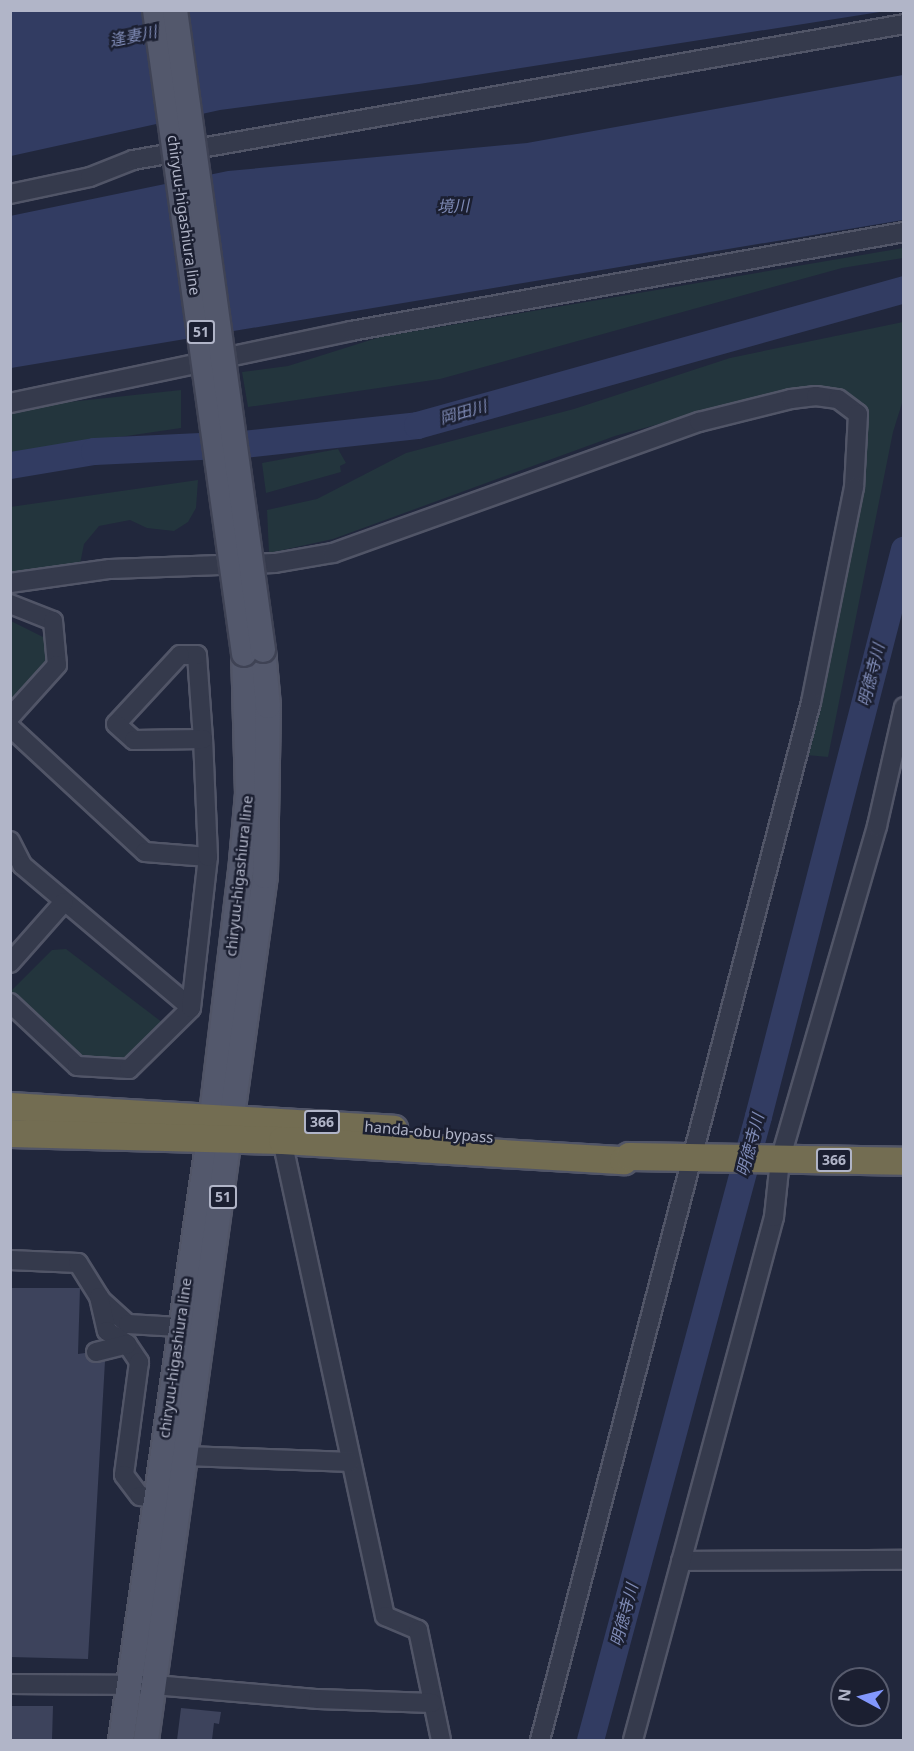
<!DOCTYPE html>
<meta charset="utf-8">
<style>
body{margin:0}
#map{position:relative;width:914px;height:1751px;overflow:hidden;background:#21273c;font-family:"Noto Sans","Noto Sans JP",sans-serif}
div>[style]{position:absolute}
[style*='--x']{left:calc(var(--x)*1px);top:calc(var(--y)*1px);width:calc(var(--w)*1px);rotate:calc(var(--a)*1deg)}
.green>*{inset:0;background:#23353d}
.water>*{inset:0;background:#323c62}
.river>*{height:27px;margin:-13.5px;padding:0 13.5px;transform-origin:13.5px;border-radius:13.5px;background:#323c62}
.building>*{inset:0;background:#3d435c}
.roads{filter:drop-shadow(2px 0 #515567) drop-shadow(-2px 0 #515567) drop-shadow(0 2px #515567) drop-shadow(0 -2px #515567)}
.minor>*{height:18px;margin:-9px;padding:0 9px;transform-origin:9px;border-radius:9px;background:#353a4c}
.major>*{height:24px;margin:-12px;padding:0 12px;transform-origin:12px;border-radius:12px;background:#53586c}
.highway>*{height:27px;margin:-13.5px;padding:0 13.5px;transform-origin:13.5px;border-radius:13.5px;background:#736d52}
.bridges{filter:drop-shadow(2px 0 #3f4355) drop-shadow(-2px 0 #3f4355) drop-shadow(0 2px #3f4355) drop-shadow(0 -2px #3f4355)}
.major-bridge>*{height:24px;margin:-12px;padding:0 12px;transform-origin:12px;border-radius:12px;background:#53586c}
span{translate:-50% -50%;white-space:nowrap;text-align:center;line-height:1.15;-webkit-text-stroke:5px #1b1f31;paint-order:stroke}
.shield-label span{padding:2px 4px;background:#1b1f31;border:2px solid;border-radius:4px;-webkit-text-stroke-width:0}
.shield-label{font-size:14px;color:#b1b5c8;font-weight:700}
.street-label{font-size:15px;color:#b1b5c8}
.water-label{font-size:16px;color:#7f8bb6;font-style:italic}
.frame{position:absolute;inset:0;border:12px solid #b1b5c8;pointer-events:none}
.north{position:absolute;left:830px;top:1667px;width:60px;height:60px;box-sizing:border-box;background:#1b1f31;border:2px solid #575b6d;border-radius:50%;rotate:277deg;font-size:16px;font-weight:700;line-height:24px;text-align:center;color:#b1b5c8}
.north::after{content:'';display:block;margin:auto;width:21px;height:27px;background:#8297fc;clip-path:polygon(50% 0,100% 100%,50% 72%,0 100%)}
</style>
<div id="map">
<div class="green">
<i style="clip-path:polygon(903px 248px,903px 258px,842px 268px,440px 379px,248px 407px,242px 372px,288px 366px,380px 337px)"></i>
<i style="clip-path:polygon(903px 322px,903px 400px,893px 432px,828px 757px,806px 755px,860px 435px,838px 399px,736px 403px,615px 436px,333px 539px,269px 553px,267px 510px,317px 499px,406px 453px,574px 409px,730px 358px)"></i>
<i style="clip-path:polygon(181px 390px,181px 428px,11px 453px,10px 412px,50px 404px)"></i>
<i style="clip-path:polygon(338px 449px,346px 463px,340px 466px,341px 472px,266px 493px,262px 463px)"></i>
<i style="clip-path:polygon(198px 480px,196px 508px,188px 522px,174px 531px,147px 528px,130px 520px,99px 526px,84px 544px,79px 569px,11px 583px,10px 507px)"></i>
<i style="clip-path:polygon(11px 621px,45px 638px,47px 679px,11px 714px)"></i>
<i style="clip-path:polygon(66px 949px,167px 1026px,129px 1069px,77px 1066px,11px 1011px,11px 991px,52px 950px)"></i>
</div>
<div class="water">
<i style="clip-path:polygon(10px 11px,886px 11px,419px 84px,220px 110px,11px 156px)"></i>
<i style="clip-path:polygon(903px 75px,903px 220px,11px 368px,10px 216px,228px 171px,527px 143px)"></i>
</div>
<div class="river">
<i style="--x:10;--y:465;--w:85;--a:-9.5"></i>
<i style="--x:94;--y:451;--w:149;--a:-2.7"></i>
<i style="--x:243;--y:444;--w:175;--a:-6.2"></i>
<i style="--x:417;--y:425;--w:506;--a:-15.6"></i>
<i style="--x:590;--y:1740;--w:646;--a:-74.93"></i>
<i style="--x:758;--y:1116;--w:585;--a:-75.56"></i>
</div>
<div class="building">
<i style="clip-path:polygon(10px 1288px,80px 1288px,78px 1354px,85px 1353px,94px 1363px,105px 1361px,88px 1659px,10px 1657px)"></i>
<i style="clip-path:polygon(10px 1706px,53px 1706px,52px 1740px,10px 1740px)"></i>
<i style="clip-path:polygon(181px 1708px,221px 1712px,219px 1724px,214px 1723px,212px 1740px,177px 1740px)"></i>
</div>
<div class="roads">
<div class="minor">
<i style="--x:10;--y:194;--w:82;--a:-12"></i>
<i style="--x:90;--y:177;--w:46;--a:-21.6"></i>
<i style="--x:133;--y:160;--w:783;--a:-10"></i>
<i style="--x:10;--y:403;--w:349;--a:-11.9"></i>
<i style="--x:351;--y:331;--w:562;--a:-10.15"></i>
<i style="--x:10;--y:583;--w:101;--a:-8"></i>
<i style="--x:110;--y:569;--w:165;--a:-2.1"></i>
<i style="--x:275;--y:563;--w:59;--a:-9.8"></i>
<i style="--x:333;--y:553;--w:389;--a:-19.7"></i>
<i style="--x:699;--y:422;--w:95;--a:-14"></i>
<i style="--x:791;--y:399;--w:25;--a:-7"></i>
<i style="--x:816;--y:396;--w:22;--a:8"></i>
<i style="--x:838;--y:399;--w:25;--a:37"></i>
<i style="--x:858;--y:414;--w:73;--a:93.1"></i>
<i style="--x:854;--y:487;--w:219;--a:101.3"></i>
<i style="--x:811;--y:702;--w:1073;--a:104.63"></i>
<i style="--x:10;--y:604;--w:46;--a:21.6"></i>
<i style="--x:53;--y:621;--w:44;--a:84.8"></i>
<i style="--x:57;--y:665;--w:70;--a:132.1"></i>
<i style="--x:10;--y:727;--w:184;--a:42.8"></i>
<i style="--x:145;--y:852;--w:63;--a:4.5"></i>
<i style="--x:10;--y:841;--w:27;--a:63"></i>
<i style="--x:22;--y:865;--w:221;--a:40.2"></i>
<i style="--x:10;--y:963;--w:81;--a:-48.5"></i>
<i style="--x:10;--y:1003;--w:92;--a:43.2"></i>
<i style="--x:77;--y:1066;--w:52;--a:3.3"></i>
<i style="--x:129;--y:1069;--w:87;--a:-44.5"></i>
<i style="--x:191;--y:1008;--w:152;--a:-83.6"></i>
<i style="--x:208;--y:857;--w:118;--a:-92.4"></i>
<i style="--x:203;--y:739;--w:84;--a:-94.1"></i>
<i style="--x:197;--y:655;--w:17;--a:180"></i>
<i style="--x:180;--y:655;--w:94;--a:132.8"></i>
<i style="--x:116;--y:724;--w:24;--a:42"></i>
<i style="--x:134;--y:740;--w:69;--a:-0.8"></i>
<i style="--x:282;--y:1140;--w:487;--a:77.8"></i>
<i style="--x:385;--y:1616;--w:36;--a:23"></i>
<i style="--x:418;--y:1630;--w:112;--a:78.2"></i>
<i style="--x:10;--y:1260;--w:68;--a:2.5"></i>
<i style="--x:78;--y:1263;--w:44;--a:58.1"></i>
<i style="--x:101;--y:1300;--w:36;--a:42"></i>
<i style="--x:128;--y:1324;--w:51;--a:3.4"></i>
<i style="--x:99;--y:1297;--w:35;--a:77"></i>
<i style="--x:107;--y:1331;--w:24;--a:33"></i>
<i style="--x:127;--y:1344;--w:22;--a:56"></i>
<i style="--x:139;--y:1362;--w:114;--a:97.6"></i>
<i style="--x:124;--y:1475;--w:26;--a:53"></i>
<i style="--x:140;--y:1496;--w:16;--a:7"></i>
<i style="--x:96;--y:1352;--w:32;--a:-14"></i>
<i style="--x:187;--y:1456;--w:163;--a:2.1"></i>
<i style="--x:681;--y:1561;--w:223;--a:-0.3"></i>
<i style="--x:10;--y:1684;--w:144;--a:0.4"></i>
<i style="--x:154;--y:1685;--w:165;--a:4.9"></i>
<i style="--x:318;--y:1699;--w:114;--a:2"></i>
<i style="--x:633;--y:1740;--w:542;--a:-74.91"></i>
<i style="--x:774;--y:1217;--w:57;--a:-84"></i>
<i style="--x:780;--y:1160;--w:348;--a:-73.8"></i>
<i style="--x:877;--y:826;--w:122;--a:-77.2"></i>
</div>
<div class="major">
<i style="--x:121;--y:1740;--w:607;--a:-81.67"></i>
<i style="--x:209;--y:1139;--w:269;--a:-83.2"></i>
<i style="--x:241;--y:872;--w:78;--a:-84.9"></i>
<i style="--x:248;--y:794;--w:140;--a:-91.6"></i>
<i style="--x:146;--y:1740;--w:872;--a:-82.16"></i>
<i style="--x:265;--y:876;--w:170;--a:-89"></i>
<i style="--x:268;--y:706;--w:56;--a:-95.1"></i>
</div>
<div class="highway">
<i style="--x:10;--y:1106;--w:384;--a:3.4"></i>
<i style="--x:10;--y:1133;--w:272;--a:1.5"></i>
<i style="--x:282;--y:1140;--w:342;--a:3.4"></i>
<i style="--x:623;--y:1160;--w:7;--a:-34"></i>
<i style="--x:629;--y:1156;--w:275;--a:1"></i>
</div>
</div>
<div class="bridges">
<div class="major-bridge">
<i style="--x:155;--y:10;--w:650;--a:82.13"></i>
<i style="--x:175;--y:10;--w:646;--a:82.17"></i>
</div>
</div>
<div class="shield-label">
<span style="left:201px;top:332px">51</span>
<span style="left:322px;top:1122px">366</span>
<span style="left:834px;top:1160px">366</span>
<span style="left:223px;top:1197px">51</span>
</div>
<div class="street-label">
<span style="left:184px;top:215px;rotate:82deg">chiryuu-higashiura line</span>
<span style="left:239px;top:876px;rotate:-84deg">chiryuu-higashiura line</span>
<span style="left:429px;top:1132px;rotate:5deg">handa-obu bypass</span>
<span style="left:175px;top:1358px;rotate:-82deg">chiryuu-higashiura line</span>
</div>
<div class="water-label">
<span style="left:133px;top:36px;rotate:-12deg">逢妻川</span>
<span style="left:453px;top:206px;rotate:-2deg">境川</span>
<span style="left:463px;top:412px;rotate:-16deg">岡田川</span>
<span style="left:871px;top:675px;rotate:-76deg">明徳寺川</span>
<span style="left:750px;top:1145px;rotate:-75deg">明徳寺川</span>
<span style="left:624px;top:1615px;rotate:-75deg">明徳寺川</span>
</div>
<div class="frame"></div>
<div class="north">N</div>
</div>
